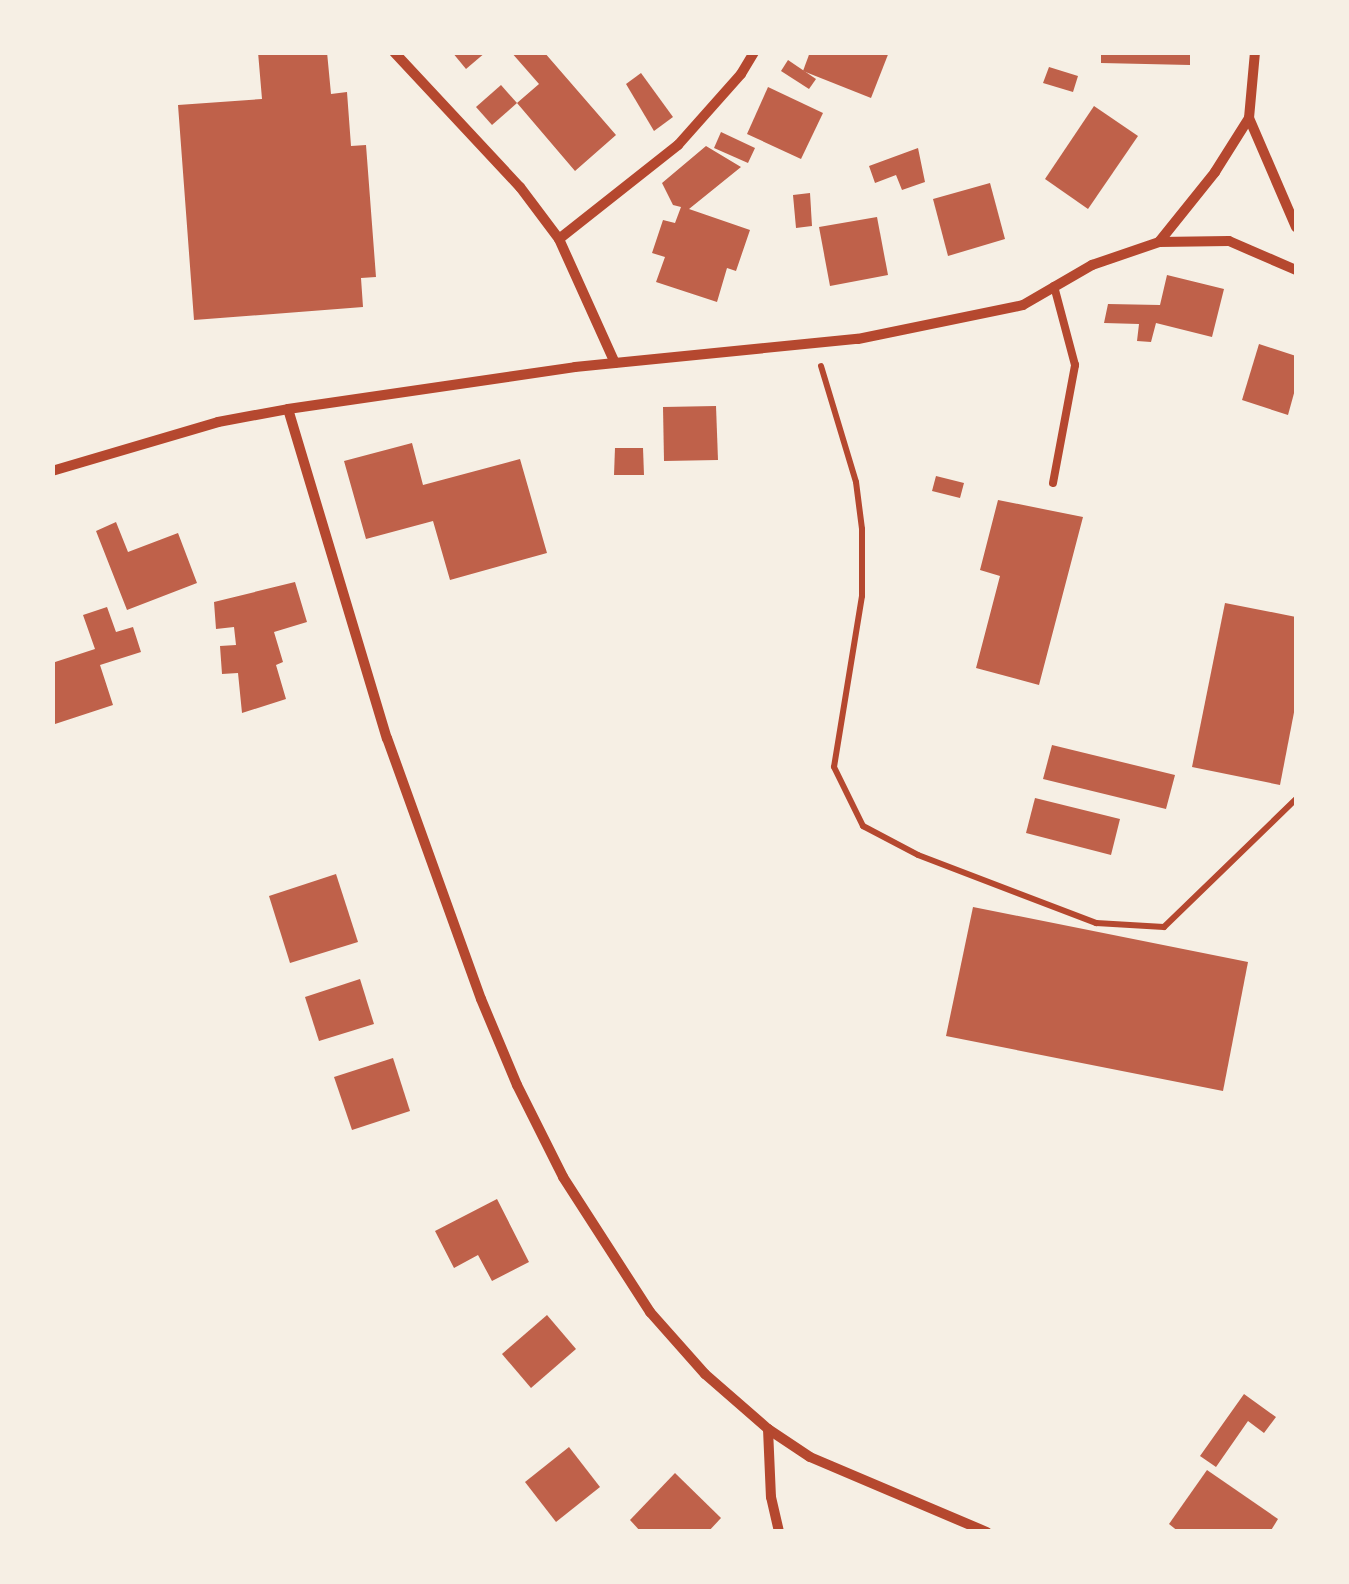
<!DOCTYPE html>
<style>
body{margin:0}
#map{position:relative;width:1349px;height:1584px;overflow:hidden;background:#f6efe4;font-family:"Libre Baskerville",serif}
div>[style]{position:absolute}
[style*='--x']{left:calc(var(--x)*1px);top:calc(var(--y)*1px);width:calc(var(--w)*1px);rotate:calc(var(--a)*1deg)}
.building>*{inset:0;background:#bf614a}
.path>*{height:6px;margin:-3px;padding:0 3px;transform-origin:3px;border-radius:3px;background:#b5482f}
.service>*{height:8px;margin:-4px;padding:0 4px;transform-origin:4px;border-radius:4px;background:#b5482f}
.minor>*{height:10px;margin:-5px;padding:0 5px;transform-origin:5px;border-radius:5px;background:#b5482f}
span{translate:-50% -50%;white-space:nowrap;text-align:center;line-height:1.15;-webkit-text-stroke:8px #f6efe4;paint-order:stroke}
.frame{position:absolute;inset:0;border:55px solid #f6efe4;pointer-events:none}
</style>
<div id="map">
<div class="building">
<i style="clip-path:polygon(258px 52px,327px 52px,331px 94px,347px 92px,351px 146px,366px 145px,376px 277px,361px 278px,363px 307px,194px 320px,178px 105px,262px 99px)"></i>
<i style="clip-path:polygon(452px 52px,486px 52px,466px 69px)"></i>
<i style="clip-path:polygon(511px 52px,544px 52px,616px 135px,575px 171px,517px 103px,539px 84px)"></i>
<i style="clip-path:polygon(810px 52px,889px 52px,871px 98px,803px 71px)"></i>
<i style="clip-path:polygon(1101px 52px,1190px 52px,1190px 65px,1101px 63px)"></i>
<i style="clip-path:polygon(788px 60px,816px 79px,809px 89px,781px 71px)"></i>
<i style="clip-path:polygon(1049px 67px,1078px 76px,1073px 92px,1043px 83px)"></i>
<i style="clip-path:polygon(641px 73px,673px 117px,654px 131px,626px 84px)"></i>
<i style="clip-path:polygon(501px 85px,517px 103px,492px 125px,476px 107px)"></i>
<i style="clip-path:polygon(768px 87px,823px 113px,801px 159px,747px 134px)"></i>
<i style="clip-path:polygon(1094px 106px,1138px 136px,1088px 209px,1045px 179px)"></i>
<i style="clip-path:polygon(721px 132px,755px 148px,748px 163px,714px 148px)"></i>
<i style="clip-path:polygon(706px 146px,741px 167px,689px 209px,750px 230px,736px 271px,727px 268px,717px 302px,656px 282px,665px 257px,652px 253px,663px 220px,675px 223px,681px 207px,673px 205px,662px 183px)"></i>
<i style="clip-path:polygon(918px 148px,925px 182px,902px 190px,896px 175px,875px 183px,869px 166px)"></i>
<i style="clip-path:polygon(990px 183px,1005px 239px,948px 256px,933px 199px)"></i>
<i style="clip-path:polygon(810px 193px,812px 226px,796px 228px,793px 195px)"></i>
<i style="clip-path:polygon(877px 217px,888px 275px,830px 286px,819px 227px)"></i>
<i style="clip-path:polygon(1167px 275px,1224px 289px,1212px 337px,1156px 323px,1151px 342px,1137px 341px,1139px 324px,1104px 323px,1108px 304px,1160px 305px)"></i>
<i style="clip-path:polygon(1259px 344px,1296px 356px,1296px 386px,1288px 415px,1242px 400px)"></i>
<i style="clip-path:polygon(716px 406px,718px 460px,664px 461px,663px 407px)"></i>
<i style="clip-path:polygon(412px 443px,423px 485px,520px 459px,547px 553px,450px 580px,433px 521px,366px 539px,344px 461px)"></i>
<i style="clip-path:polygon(615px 448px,643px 448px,644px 475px,614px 475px)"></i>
<i style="clip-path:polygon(936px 476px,964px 483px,960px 498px,932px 491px)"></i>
<i style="clip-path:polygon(998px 500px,1083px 517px,1039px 685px,976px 668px,1000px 576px,980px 570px)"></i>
<i style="clip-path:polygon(116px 522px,128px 552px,178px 533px,197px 583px,127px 610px,96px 531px)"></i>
<i style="clip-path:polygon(295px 582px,307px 622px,274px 632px,283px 662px,276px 665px,286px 699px,242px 713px,238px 673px,222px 674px,220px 646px,236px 645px,234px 627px,216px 629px,214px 602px)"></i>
<i style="clip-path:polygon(1225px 603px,1296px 617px,1296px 702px,1280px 785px,1192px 767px)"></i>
<i style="clip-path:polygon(107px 607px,116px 632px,133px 627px,141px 652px,100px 665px,113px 705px,52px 725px,52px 663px,95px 649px,83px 615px)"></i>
<i style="clip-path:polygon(1052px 745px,1175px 775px,1166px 809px,1043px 779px)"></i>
<i style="clip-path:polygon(1035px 798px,1120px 819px,1111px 855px,1026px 833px)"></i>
<i style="clip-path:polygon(336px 874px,358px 942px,290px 963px,269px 896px)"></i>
<i style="clip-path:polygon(973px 907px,1248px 962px,1223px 1091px,946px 1036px)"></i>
<i style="clip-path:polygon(360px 979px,374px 1024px,319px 1041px,305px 997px)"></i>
<i style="clip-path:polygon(393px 1058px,410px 1111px,352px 1130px,334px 1077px)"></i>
<i style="clip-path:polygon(497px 1199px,529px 1262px,492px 1281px,478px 1255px,454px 1268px,435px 1231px)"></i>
<i style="clip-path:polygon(547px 1315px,576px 1349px,531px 1388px,502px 1354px)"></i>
<i style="clip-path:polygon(1244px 1394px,1276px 1417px,1264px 1433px,1248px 1421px,1216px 1467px,1200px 1456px)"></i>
<i style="clip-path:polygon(569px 1447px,600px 1487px,556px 1522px,525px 1482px)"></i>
<i style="clip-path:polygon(1207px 1470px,1278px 1519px,1270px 1532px,1179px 1532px,1169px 1524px)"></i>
<i style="clip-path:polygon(675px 1473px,721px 1518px,708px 1532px,641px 1532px,630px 1520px)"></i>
</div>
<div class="path">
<i style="--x:821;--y:366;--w:121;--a:73.2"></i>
<i style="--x:856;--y:482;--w:47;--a:82.7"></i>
<i style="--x:862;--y:529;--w:67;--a:90"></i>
<i style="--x:862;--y:596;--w:173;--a:99.3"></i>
<i style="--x:834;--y:767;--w:66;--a:63.8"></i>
<i style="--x:863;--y:826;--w:62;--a:27.8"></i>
<i style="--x:918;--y:855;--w:191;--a:20.9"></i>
<i style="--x:1096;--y:923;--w:68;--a:3.4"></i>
<i style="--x:1164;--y:927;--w:184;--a:-44.1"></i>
</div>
<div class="service">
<i style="--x:1053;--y:483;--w:120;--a:-79.4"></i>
<i style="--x:1075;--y:365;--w:82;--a:-104.9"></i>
</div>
<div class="minor">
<i style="--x:394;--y:52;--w:185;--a:47"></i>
<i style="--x:520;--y:187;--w:65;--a:53.1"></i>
<i style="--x:559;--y:239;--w:136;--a:65.7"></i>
<i style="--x:1249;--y:118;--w:119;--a:66.7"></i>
<i style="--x:559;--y:239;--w:152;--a:-38.3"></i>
<i style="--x:678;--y:145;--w:95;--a:-48.4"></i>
<i style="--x:741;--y:74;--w:26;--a:-59"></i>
<i style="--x:1159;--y:242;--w:90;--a:-51.3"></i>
<i style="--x:1215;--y:172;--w:64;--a:-57.8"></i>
<i style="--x:1249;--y:118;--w:66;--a:-84.8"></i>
<i style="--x:288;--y:409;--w:344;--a:73.3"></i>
<i style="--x:387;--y:738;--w:277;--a:70.2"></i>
<i style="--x:481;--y:999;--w:93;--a:67.3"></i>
<i style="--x:517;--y:1085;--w:103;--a:63.4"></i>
<i style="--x:563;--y:1177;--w:161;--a:57.2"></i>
<i style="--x:650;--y:1312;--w:83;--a:48.4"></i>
<i style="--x:705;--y:1374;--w:84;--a:41.1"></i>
<i style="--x:768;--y:1429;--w:50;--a:33.7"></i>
<i style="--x:810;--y:1457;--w:192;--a:23"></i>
<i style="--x:52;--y:471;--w:173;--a:-16.4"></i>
<i style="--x:218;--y:422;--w:71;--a:-10.5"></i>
<i style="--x:288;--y:409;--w:290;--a:-8.3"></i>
<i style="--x:575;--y:367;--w:284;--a:-5.7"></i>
<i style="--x:858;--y:339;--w:168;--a:-11.6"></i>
<i style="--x:1023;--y:305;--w:80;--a:-30.1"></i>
<i style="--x:1092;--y:265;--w:71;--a:-18.9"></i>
<i style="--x:1159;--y:242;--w:70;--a:-0.8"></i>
<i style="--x:1229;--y:241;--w:73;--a:23.4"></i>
<i style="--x:768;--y:1429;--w:68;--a:87.5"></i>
<i style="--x:771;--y:1497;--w:36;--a:77"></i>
</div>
<div class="frame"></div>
</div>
